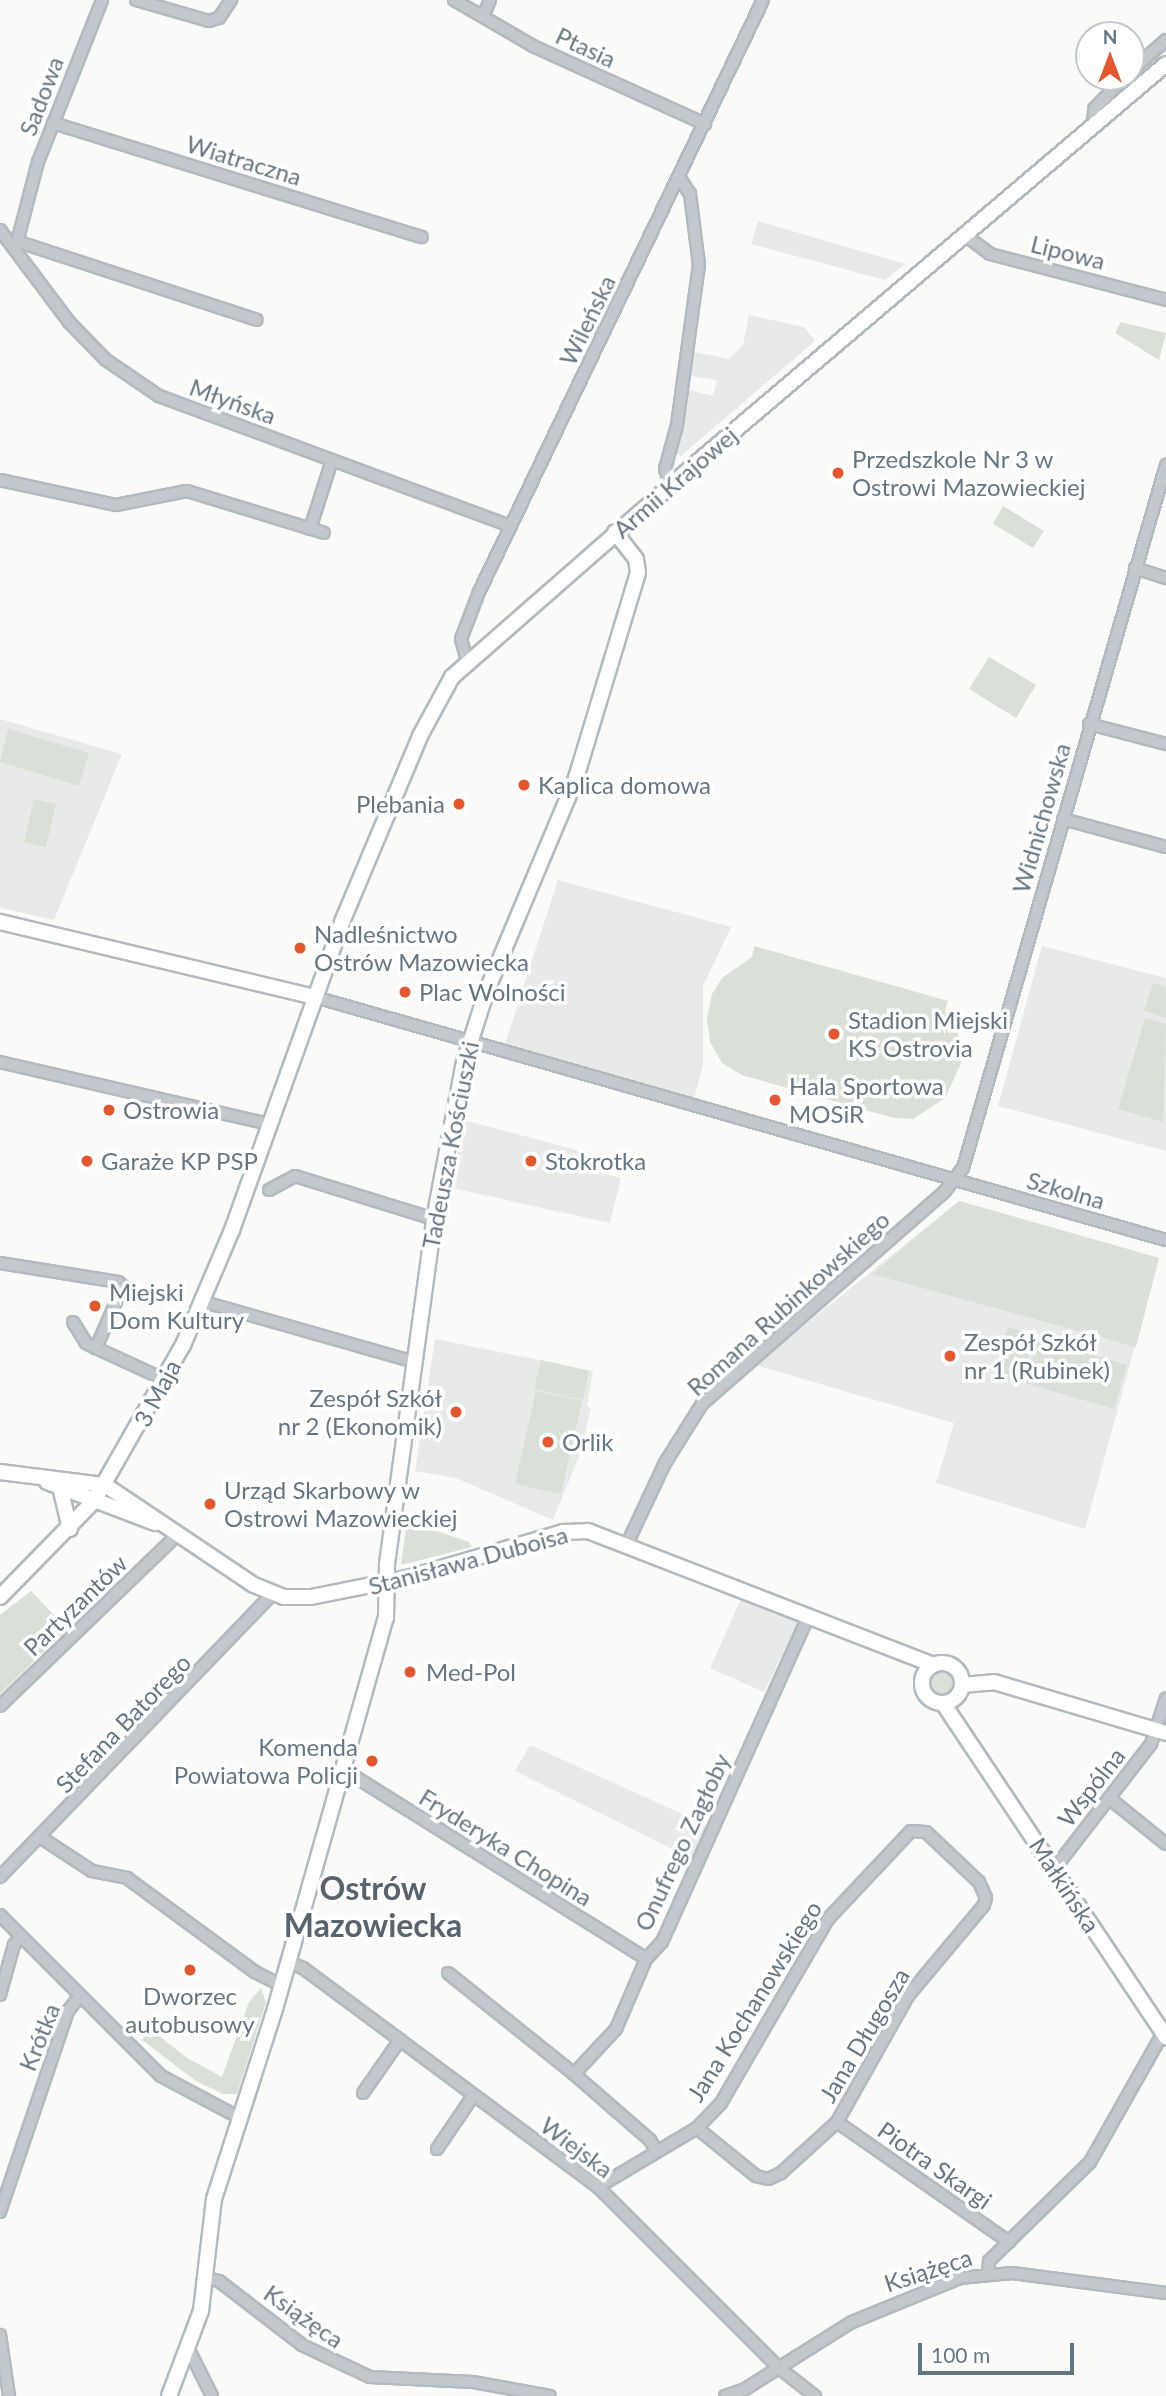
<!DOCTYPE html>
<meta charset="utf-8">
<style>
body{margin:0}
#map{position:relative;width:1166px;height:2396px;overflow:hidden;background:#fafaf8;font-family:Lato,sans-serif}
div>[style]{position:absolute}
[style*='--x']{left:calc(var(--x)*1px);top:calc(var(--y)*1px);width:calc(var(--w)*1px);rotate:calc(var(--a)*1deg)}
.built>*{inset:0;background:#e8e9e9}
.green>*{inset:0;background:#dadfd7}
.round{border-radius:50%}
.roads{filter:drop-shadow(2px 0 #b3babf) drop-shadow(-2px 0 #b3babf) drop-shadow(0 2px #b3babf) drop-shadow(0 -2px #b3babf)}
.street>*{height:10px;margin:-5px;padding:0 5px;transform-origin:5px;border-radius:5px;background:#c3c8cc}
.secondary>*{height:14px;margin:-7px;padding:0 7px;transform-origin:7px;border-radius:7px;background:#fff}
.secondary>.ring{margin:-7px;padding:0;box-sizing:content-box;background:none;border:14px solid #fff;border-radius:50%}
.dots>*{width:19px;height:19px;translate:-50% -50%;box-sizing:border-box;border:4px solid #fff;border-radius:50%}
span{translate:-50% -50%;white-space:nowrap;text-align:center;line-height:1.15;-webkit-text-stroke:7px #fff;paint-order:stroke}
.street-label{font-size:24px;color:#657683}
.poi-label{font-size:24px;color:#657683}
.left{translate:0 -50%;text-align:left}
.right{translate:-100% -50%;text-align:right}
.district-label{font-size:32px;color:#57646e;font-weight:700}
.north{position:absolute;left:1075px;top:21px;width:70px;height:70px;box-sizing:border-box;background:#fff;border:2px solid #c1c8cd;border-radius:50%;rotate:0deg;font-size:19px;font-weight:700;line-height:28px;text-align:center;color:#657683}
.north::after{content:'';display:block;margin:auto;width:24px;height:32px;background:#e4572e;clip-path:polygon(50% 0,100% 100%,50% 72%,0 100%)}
.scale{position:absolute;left:918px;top:2343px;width:156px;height:32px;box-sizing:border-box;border:4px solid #657683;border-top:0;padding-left:9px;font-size:21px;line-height:24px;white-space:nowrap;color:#657683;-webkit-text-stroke:5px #fff;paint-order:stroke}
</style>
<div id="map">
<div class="built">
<i style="clip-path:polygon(758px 221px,905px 264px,885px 280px,751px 244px)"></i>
<i style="clip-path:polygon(749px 315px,804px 327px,815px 341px,681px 456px,675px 453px,689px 390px,713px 396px,717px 380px,691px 376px,694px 352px,729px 359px,743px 345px)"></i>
<i style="clip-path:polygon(0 719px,122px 754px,54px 920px,0 908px)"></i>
<i style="clip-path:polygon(558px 880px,731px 927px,703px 986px,703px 1065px,694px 1099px,505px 1044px)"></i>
<i style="clip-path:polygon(1042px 946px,1166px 978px,1166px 1151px,998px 1106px)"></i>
<i style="clip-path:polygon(464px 1120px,580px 1151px,576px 1167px,621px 1178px,610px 1223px,452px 1188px)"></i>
<i style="clip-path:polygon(959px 1201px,1159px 1258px,1085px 1529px,936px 1483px,954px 1423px,755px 1365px)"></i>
<i style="clip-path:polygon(435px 1339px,593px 1371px,587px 1406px,591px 1408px,580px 1454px,553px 1520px,456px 1478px,415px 1471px)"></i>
<i style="clip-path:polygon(741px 1599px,798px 1622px,764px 1692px,710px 1668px)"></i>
<i style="clip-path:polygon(530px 1745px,709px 1826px,694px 1860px,515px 1771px)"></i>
</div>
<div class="green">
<i style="clip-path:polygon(1121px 322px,1166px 333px,1159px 360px,1115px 333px)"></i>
<i style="clip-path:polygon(1003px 506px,1044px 531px,1033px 548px,993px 524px)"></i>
<i style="clip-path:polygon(989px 657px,1036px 685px,1016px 718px,969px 689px)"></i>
<i style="clip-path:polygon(8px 729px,89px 753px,79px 786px,0 762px)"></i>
<i style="clip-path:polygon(34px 799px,56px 804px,46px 847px,24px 842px)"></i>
<i style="clip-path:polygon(754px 946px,948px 1001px,945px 1011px,957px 1026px,961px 1063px,945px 1098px,913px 1119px,894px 1118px,742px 1075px,722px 1063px,710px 1042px,707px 1019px,712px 994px,722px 978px,752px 957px)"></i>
<i style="clip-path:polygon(1153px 983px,1166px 987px,1166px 1018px,1144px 1011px)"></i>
<i style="clip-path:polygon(1145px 1018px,1166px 1024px,1163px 1122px,1118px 1109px)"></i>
<i style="clip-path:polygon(959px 1201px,1159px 1258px,1136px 1347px,872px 1274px)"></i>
<i style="clip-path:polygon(1008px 1327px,1035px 1335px,1021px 1383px,994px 1375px)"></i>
<i style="clip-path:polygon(1038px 1338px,1127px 1365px,1114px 1409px,1025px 1383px)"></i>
<i style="clip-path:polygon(541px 1360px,589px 1371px,583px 1400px,534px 1389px)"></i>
<i style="clip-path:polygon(536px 1391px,582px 1401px,561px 1494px,515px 1484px)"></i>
<i style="clip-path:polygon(407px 1521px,469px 1542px,472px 1547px,401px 1565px)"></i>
<i style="clip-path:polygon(31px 1591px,67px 1629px,0 1694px,0 1615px)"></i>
<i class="round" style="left:928px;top:1669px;width:26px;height:26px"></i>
<i style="clip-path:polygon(261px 1988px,266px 2003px,237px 2094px,223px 2094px,196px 2081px,142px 2040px,146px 2035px,158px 2035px,187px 2058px,222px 2077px,249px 2002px)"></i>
</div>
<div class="roads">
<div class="street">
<i style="--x:136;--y:0;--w:76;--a:16"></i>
<i style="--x:209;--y:21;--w:10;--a:-17"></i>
<i style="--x:219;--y:18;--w:22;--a:-56"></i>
<i style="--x:454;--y:0;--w:91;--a:30.2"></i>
<i style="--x:533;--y:46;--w:189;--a:24.4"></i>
<i style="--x:483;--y:16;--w:17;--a:-66"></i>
<i style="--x:1131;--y:71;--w:47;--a:-41.5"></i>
<i style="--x:53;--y:123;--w:386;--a:17.2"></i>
<i style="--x:1093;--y:125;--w:16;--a:-86"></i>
<i style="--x:1094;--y:109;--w:45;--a:-45.9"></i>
<i style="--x:0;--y:230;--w:115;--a:53.1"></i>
<i style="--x:69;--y:322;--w:53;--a:45.8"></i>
<i style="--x:106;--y:360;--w:64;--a:34.2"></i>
<i style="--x:159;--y:396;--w:375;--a:20.3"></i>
<i style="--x:965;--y:235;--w:31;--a:37"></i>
<i style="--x:990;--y:254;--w:182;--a:14.6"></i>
<i style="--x:19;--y:242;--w:250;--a:18.1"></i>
<i style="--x:15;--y:250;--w:91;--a:-75.4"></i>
<i style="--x:38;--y:162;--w:174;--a:-68.4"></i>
<i style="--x:0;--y:480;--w:119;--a:12.2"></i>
<i style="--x:116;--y:505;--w:72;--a:-11.2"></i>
<i style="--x:187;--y:491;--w:143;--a:17"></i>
<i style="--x:670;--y:485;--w:17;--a:-107"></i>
<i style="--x:665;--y:469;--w:46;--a:-74.7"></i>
<i style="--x:677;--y:425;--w:162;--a:-82.2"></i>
<i style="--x:699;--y:265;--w:72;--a:-97.2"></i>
<i style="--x:690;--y:194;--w:20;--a:-123"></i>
<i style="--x:310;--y:529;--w:72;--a:-72.3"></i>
<i style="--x:1135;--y:568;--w:33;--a:18"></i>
<i style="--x:467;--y:660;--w:22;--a:-106"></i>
<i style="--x:461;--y:639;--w:50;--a:-69"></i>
<i style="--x:479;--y:592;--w:657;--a:-64.37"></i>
<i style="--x:1089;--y:724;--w:80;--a:14.6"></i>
<i style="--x:1063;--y:819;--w:107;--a:15.2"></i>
<i style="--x:315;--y:997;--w:885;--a:15.94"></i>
<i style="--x:0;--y:1062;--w:276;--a:13"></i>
<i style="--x:269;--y:1190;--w:30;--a:-28"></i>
<i style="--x:295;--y:1176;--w:145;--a:17.2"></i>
<i style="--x:0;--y:1263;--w:120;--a:9.1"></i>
<i style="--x:118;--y:1282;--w:6;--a:39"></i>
<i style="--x:123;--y:1286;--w:68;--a:113.5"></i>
<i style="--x:96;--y:1348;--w:74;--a:24.8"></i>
<i style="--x:204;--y:1302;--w:218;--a:15.9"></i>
<i style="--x:73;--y:1322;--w:25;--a:58"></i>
<i style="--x:86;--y:1343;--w:11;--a:27"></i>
<i style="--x:627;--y:1544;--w:89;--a:-64.9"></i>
<i style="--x:665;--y:1463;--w:70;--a:-57.9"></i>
<i style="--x:702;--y:1404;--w:323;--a:-41.2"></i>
<i style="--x:945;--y:1191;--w:29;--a:-52"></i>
<i style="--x:963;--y:1168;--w:732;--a:-73.89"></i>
<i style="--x:0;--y:1706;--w:248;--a:-44"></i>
<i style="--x:344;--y:1770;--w:356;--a:32"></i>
<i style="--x:1109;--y:1798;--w:73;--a:38.9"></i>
<i style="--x:40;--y:1837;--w:62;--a:33.2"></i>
<i style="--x:92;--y:1871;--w:36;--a:11"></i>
<i style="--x:127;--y:1878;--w:159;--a:36.3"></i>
<i style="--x:255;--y:1972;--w:29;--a:27"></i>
<i style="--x:1055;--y:1868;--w:157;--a:-52.3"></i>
<i style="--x:1151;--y:1744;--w:48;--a:-71.9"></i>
<i style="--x:0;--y:1877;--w:393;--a:-46.1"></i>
<i style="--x:0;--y:1915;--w:228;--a:45"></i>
<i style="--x:161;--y:2076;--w:89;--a:28"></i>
<i style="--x:288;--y:1962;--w:16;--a:22"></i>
<i style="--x:303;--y:1968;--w:367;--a:36.6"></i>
<i style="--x:598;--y:2187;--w:256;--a:45"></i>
<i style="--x:779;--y:2368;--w:46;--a:37.9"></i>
<i style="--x:448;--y:1973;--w:161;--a:38.7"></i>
<i style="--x:574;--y:2074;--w:101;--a:41"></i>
<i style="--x:650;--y:2140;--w:10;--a:61"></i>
<i style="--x:0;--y:1995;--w:52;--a:-74.4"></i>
<i style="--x:14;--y:1945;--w:11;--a:-49"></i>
<i style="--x:574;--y:2074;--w:62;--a:-47"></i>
<i style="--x:616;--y:2029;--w:76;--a:-66.8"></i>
<i style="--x:646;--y:1959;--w:23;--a:-47"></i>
<i style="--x:662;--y:1942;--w:359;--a:-65.8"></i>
<i style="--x:363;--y:2093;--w:65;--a:-55.1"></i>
<i style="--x:837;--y:2122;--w:210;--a:34.9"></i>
<i style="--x:437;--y:2149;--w:64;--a:-55.8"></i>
<i style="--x:598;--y:2187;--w:115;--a:-30.8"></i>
<i style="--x:697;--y:2128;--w:35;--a:-46"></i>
<i style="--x:721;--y:2103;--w:213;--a:-59.8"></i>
<i style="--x:828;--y:1919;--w:121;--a:-46.7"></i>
<i style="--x:911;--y:1831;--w:15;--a:4"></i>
<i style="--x:926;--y:1832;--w:73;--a:43.3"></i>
<i style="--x:979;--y:1882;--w:17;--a:66"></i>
<i style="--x:986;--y:1898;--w:7;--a:106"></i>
<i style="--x:984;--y:1905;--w:119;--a:129.9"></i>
<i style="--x:908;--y:1996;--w:145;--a:119.4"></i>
<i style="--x:837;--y:2122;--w:76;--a:137.7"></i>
<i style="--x:781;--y:2173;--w:14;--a:155"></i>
<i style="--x:768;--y:2179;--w:12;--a:-166"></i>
<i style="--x:756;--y:2176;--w:76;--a:-140.9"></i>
<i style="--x:0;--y:2212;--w:212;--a:-71.3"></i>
<i style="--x:68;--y:2011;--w:18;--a:-52"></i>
<i style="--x:988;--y:2272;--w:11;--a:-85"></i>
<i style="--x:989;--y:2261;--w:141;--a:-44.4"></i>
<i style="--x:1090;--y:2162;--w:148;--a:-60.5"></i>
<i style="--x:206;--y:2278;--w:13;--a:13"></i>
<i style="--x:219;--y:2281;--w:105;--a:37.6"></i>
<i style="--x:302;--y:2345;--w:75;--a:25.2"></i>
<i style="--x:370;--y:2377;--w:103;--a:2.8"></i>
<i style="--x:473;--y:2382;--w:78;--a:10.3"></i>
<i style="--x:0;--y:2335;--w:62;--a:81.6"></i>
<i style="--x:188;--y:2348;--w:54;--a:63.4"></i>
<i style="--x:725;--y:2396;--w:21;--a:-19"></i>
<i style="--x:745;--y:2389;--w:126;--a:-32.1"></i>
<i style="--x:852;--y:2322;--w:117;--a:-22.2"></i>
<i style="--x:960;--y:2278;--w:52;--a:-5.5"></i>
<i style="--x:1012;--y:2273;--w:155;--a:7.4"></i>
</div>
<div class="secondary">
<i style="--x:0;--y:922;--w:324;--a:13.4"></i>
<i style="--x:0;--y:1472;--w:106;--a:7.1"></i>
<i style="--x:105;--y:1485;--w:179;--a:33.9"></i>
<i style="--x:254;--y:1585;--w:32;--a:22"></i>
<i style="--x:284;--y:1597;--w:27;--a:0"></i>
<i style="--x:311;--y:1597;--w:102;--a:-11.3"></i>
<i style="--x:411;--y:1577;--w:159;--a:-16.5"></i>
<i style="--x:563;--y:1532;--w:25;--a:-2"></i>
<i style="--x:588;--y:1531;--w:370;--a:21.2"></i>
<i style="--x:47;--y:1482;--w:116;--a:20.8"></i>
<i style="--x:60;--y:1487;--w:43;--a:76.6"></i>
<i style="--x:0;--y:1597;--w:134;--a:-45.6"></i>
<i style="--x:94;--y:1501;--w:180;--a:-60.3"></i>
<i style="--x:183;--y:1345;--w:125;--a:-66.9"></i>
<i style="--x:232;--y:1230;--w:327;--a:-70.3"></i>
<i style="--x:342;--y:922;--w:202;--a:-67.2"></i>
<i style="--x:420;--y:736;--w:67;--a:-61.5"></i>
<i style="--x:452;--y:677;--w:322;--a:-41.2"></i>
<i style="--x:694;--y:465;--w:619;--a:-40.35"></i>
<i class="ring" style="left:922px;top:1663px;width:26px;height:26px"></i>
<i style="--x:962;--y:1685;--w:32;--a:-5"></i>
<i style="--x:994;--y:1682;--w:179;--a:16.5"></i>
<i style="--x:943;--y:1703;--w:402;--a:56.3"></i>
<i style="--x:169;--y:2396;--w:91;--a:-69.4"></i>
<i style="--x:201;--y:2311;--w:113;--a:-83.4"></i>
<i style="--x:214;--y:2199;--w:200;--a:-72.2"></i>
<i style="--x:275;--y:2009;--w:406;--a:-74.2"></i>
<i style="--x:386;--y:1618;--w:54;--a:-88.9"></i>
<i style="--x:387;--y:1564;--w:348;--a:-82.2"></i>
<i style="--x:434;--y:1219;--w:160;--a:-79.2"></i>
<i style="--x:464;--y:1062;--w:76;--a:-72.3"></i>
<i style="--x:487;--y:990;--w:230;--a:-67.2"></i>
<i style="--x:576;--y:778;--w:215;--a:-73.2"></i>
<i style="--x:638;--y:572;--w:13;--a:-99"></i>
<i style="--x:636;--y:559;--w:34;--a:-128"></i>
</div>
</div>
<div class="dots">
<i style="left:838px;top:473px;background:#e4572e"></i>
<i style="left:524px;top:785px;background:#e4572e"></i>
<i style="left:459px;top:804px;background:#e4572e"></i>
<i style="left:300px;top:948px;background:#e4572e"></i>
<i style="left:405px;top:992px;background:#e4572e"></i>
<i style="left:834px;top:1034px;background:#e4572e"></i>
<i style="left:775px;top:1100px;background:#e4572e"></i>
<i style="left:109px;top:1110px;background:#e4572e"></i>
<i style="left:87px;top:1161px;background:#e4572e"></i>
<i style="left:531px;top:1161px;background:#e4572e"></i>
<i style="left:95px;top:1306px;background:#e4572e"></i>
<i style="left:950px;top:1356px;background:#e4572e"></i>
<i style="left:456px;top:1412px;background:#e4572e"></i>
<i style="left:548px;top:1442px;background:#e4572e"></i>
<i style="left:210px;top:1504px;background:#e4572e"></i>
<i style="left:410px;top:1672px;background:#e4572e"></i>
<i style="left:372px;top:1761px;background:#e4572e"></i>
<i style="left:190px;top:1970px;background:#e4572e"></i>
</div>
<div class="street-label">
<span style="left:586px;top:47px;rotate:25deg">Ptasia</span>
<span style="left:41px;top:96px;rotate:-69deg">Sadowa</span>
<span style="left:244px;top:160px;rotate:17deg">Wiatraczna</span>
<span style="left:1068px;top:252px;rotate:14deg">Lipowa</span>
<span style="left:587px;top:320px;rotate:-64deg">Wileńska</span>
<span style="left:233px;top:401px;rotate:20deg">Młyńska</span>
<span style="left:675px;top:482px;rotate:-41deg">Armii Krajowej</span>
<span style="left:1041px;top:818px;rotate:-74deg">Widnichowska</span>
<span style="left:450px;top:1145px;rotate:-79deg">Tadeusza Kościuszki</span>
<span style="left:1066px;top:1190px;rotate:16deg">Szkolna</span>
<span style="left:788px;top:1303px;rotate:-42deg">Romana Rubinkowskiego</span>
<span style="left:157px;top:1393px;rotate:-62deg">3 Maja</span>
<span style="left:468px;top:1560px;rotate:-15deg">Stanisława Duboisa</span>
<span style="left:75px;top:1605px;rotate:-44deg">Partyzantów</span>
<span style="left:123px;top:1723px;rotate:-46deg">Stefana Batorego</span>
<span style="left:1091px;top:1787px;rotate:-52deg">Wspólna</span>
<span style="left:682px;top:1842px;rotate:-65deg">Onufrego Zagłoby</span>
<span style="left:506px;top:1847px;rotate:32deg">Fryderyka Chopina</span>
<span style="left:1065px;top:1885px;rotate:57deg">Małkińska</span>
<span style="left:754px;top:2001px;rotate:-58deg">Jana Kochanowskiego</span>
<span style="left:864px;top:2035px;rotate:-59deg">Jana Długosza</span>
<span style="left:39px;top:2037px;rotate:-68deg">Krótka</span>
<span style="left:577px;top:2147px;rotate:37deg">Wiejska</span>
<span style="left:935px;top:2165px;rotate:35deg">Piotra Skargi</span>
<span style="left:928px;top:2270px;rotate:-18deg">Książęca</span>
<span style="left:304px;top:2316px;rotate:35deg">Książęca</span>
</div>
<div class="poi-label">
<span class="left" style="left:852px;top:473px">Przedszkole Nr 3 w<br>Ostrowi Mazowieckiej</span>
<span class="left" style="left:538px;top:785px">Kaplica domowa</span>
<span class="right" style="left:445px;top:804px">Plebania</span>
<span class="left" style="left:314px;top:948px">Nadleśnictwo<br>Ostrów Mazowiecka</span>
<span class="left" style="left:419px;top:992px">Plac Wolności</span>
<span class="left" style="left:848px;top:1034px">Stadion Miejski<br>KS Ostrovia</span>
<span class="left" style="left:789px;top:1100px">Hala Sportowa<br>MOSiR</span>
<span class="left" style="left:123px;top:1110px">Ostrowia</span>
<span class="left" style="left:101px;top:1161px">Garaże KP PSP</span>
<span class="left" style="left:545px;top:1161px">Stokrotka</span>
<span class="left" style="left:109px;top:1306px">Miejski<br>Dom Kultury</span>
<span class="left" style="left:964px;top:1356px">Zespół Szkół<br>nr 1 (Rubinek)</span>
<span class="right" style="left:442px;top:1412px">Zespół Szkół<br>nr 2 (Ekonomik)</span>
<span class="left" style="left:562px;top:1442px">Orlik</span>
<span class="left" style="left:224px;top:1504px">Urząd Skarbowy w<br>Ostrowi Mazowieckiej</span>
<span class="left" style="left:426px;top:1672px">Med-Pol</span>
<span class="right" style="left:358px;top:1761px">Komenda<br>Powiatowa Policji</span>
<span style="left:190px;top:2010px">Dworzec<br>autobusowy</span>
</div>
<div class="district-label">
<span style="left:373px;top:1907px">Ostrów<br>Mazowiecka</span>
</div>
<div class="north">N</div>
<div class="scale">100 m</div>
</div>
